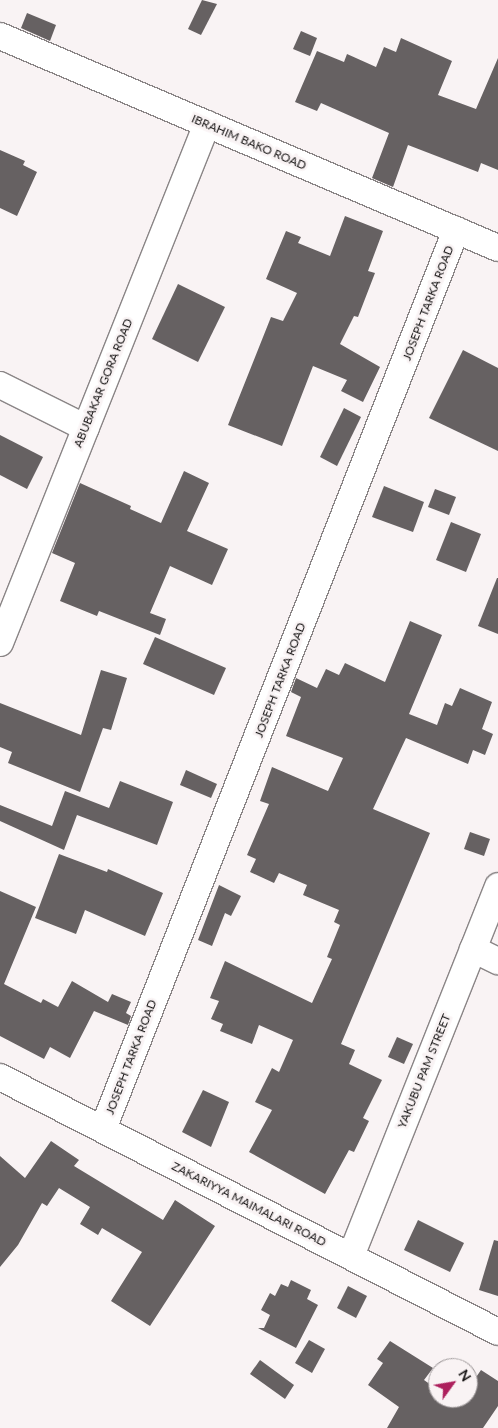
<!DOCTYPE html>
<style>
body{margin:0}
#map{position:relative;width:498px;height:1428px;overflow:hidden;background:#f9f3f4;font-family:Lato,sans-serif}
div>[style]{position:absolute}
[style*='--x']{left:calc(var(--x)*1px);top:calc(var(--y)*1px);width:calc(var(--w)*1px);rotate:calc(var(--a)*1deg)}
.building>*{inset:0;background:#666162}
.roads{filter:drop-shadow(1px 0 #8a8586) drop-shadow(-1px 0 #8a8586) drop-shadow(0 1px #8a8586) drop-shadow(0 -1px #8a8586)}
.minor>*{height:26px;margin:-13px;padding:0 13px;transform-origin:13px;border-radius:13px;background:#fff}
span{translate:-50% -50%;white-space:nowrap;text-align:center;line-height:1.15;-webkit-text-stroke:5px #f9f3f4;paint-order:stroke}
.street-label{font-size:12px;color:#1a1818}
.north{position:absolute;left:428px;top:1358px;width:50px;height:50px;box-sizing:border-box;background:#f9f3f4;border:1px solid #a09b9c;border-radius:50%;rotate:58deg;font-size:14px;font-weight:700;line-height:20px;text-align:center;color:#1a1818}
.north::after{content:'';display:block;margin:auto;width:18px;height:22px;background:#ad205d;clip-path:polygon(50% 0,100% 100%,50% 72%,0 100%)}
</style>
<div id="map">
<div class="building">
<i style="clip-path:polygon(202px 0,217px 4px,201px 35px,188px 29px)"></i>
<i style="clip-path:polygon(27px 13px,56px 25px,50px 41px,21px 28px)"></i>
<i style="clip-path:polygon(301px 31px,317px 38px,310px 56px,293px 49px)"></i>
<i style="clip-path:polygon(401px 38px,452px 61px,438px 95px,476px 109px,498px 58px,498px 170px,481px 163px,478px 172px,408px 145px,393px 187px,372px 178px,389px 133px,321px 103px,317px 111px,295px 102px,317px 51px,344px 62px,347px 54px,376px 67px,384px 47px,396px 52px)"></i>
<i style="clip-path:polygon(0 150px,25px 161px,23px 165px,37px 172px,17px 216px,0 208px)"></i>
<i style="clip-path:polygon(345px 216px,383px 231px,368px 271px,375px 273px,358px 317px,354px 316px,340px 344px,380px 367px,363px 402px,341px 391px,347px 380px,313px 366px,282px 446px,228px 425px,271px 317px,283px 321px,297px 293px,266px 279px,286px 231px,301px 237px,298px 243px,330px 256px)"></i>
<i style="clip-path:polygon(178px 284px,225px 307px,198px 362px,152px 339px)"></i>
<i style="clip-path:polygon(463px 350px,498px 368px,498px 451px,429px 418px)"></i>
<i style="clip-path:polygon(344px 408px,361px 417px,337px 466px,320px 457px)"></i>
<i style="clip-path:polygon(0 435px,43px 457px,27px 489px,0 475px)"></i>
<i style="clip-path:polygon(184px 471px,209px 483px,187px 531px,228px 549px,212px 585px,170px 566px,150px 613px,166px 619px,160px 635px,99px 611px,97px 616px,60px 601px,75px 563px,52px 553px,80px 483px,131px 506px,130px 509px,161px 523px)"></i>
<i style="clip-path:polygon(384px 486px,424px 502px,413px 532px,372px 517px)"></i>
<i style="clip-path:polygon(435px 489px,456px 497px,449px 515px,428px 507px)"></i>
<i style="clip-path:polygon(451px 522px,481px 534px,466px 572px,436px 560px)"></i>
<i style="clip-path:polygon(497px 578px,498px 578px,498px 634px,478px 626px)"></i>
<i style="clip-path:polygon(410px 621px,442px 635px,409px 714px,437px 725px,445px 703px,452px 706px,460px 688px,492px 702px,482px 729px,493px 734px,485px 755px,473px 750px,468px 764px,406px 738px,373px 809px,430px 833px,341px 1044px,355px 1050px,349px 1064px,382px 1080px,363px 1118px,369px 1121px,354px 1152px,349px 1150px,325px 1194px,249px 1152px,272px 1110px,255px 1102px,272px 1068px,279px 1072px,293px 1040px,259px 1025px,252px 1044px,220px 1031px,223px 1024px,211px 1019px,219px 1001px,210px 998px,225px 961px,312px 1003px,332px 959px,327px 957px,340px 925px,334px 922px,339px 910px,303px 895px,307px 885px,279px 873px,274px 883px,250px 872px,256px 859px,247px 855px,269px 804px,260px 801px,272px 767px,328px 791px,343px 758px,286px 736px,301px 697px,291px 692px,296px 678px,317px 688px,326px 669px,339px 675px,345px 663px,385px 682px)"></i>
<i style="clip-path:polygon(155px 637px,226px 668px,214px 695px,143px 664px)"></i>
<i style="clip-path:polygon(101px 670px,127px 678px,111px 730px,103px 728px,80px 792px,8px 763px,12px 752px,0 747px,0 703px,81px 735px)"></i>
<i style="clip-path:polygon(186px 770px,217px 784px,211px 798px,180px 785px)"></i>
<i style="clip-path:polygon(120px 781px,173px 802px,157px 845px,77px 815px,64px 850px,0 821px,0 805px,52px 826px,65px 791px,109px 808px)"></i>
<i style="clip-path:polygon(470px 832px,490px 839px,484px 856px,464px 849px)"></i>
<i style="clip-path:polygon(59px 854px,107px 872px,108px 869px,163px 893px,145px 936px,85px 910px,76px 934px,35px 918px)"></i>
<i style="clip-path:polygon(219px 885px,241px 896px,231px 916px,225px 913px,212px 946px,198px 940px)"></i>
<i style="clip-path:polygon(0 891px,36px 907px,4px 984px,41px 1003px,43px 999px,58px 1007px,72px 981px,108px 1002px,112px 994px,131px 1002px,126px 1013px,131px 1016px,128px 1025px,94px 1011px,70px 1058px,50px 1047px,44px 1059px,0 1036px)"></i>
<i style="clip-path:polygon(397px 1037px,413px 1044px,404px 1064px,388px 1057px)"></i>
<i style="clip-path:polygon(203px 1090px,229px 1102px,211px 1147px,182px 1132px)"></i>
<i style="clip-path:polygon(51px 1141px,79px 1160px,74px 1166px,163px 1220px,175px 1200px,215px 1226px,150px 1326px,111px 1301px,142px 1252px,102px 1228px,98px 1235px,80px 1224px,90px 1207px,59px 1188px,47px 1206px,42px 1203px,18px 1245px,0 1267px,0 1156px,25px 1178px)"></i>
<i style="clip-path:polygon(418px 1220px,464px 1243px,450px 1272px,404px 1250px)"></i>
<i style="clip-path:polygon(494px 1240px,498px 1241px,498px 1296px,479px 1290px)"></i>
<i style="clip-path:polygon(291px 1280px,311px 1290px,307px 1299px,318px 1305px,296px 1348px,258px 1328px,264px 1328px,270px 1315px,261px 1310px,270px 1293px,275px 1296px,281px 1284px,288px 1287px)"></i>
<i style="clip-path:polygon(348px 1286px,367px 1296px,356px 1318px,337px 1308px)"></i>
<i style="clip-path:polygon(309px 1340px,325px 1349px,312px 1373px,295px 1363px)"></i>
<i style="clip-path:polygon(390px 1341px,433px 1368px,424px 1380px,438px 1390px,438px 1398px,449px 1398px,458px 1404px,462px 1398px,468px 1398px,468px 1389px,481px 1370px,498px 1381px,498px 1406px,483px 1428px,387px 1428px,399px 1407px,368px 1385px,383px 1363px,377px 1359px)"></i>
<i style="clip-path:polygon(260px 1360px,294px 1385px,285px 1399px,250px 1374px)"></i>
</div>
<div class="roads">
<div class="minor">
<i style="--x:0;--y:36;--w:541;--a:23.06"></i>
<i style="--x:0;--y:385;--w:96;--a:26.6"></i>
<i style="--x:0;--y:643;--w:559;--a:-68.26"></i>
<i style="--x:473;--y:949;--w:28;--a:26"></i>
<i style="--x:0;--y:1077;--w:559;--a:27.11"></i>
<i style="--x:103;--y:1129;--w:966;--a:-68.56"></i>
<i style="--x:351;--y:1256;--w:398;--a:-68.3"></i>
</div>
</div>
<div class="street-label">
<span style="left:249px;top:142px;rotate:23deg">IBRAHIM BAKO ROAD</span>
<span style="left:428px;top:303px;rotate:-69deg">JOSEPH TARKA ROAD</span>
<span style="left:103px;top:383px;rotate:-68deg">ABUBAKAR GORA ROAD</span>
<span style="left:280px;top:680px;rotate:-69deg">JOSEPH TARKA ROAD</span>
<span style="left:131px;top:1057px;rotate:-69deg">JOSEPH TARKA ROAD</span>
<span style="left:424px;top:1071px;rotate:-68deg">YAKUBU PAM STREET</span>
<span style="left:249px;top:1204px;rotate:27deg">ZAKARIYYA MAIMALARI ROAD</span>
</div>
<div class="north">N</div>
</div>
